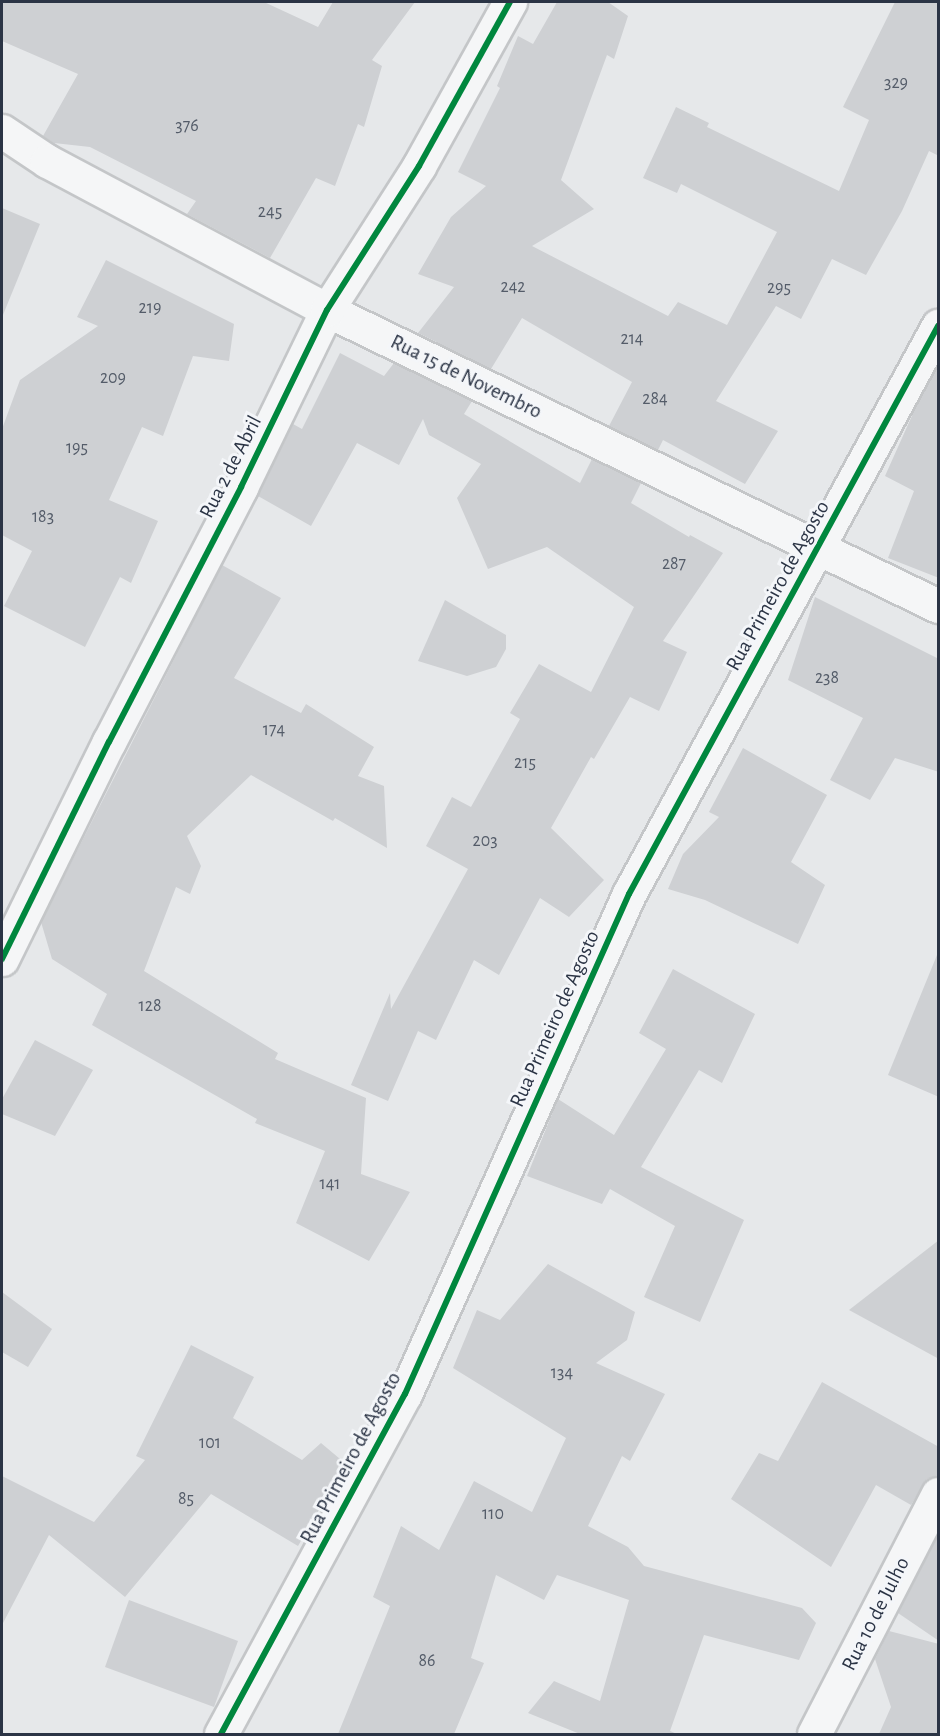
<!DOCTYPE html>
<style>
body{margin:0}
#map{position:relative;width:940px;height:1736px;overflow:hidden;background:#e6e8ea;font-family:"Alegreya Sans",sans-serif}
div>[style]{position:absolute}
[style*='--x']{left:calc(var(--x)*1px);top:calc(var(--y)*1px);width:calc(var(--w)*1px);rotate:calc(var(--a)*1deg)}
.building>*{inset:0;background:#ced0d3}
.roads{filter:drop-shadow(2px 0 #c4c6c8) drop-shadow(-2px 0 #c4c6c8) drop-shadow(0 2px #c4c6c8) drop-shadow(0 -2px #c4c6c8)}
.street>*{height:33px;margin:-16.5px;padding:0 16.5px;transform-origin:16.5px;border-radius:16.5px;background:#f5f6f7}
.cycleway>*{height:6px;margin:-3px;padding:0 3px;transform-origin:3px;border-radius:3px;background:#00873e}
span{translate:-50% -50%;white-space:nowrap;text-align:center;line-height:1.15;-webkit-text-stroke:6px #f4f6f9;paint-order:stroke}
.number-label{font-size:18px;color:#545c69}
.number-label span{-webkit-text-stroke-width:0}
.street-label{font-size:21px;color:#2b3445}
.frame{position:absolute;inset:0;border:3px solid #2b3445;pointer-events:none}
</style>
<div id="map">
<div class="building">
<i style="clip-path:polygon(2px 2px,264px 2px,318px 27px,333px 2px,415px 2px,372px 60px,382px 66px,364px 127px,358px 124px,335px 186px,316px 178px,270px 258px,187px 214px,196px 201px,90px 147px,54px 143px,43px 136px,78px 74px,2px 41px)"></i>
<i style="clip-path:polygon(557px 2px,608px 2px,628px 16px,614px 59px,607px 55px,561px 180px,594px 209px,532px 246px,668px 316px,678px 302px,727px 325px,777px 232px,681px 184px,677px 193px,643px 178px,676px 107px,709px 123px,707px 127px,839px 191px,869px 120px,843px 107px,895px 2px,939px 2px,939px 156px,929px 151px,902px 211px,866px 275px,832px 259px,801px 319px,776px 306px,716px 401px,778px 431px,745px 484px,663px 440px,658px 450px,609px 426px,632px 382px,522px 318px,491px 369px,418px 333px,454px 287px,418px 274px,451px 217px,486px 186px,458px 172px,500px 88px,497px 86px,518px 36px,533px 44px)"></i>
<i style="clip-path:polygon(2px 208px,40px 224px,3px 315px,2px 314px)"></i>
<i style="clip-path:polygon(106px 260px,234px 324px,229px 361px,193px 356px,163px 436px,142px 427px,109px 500px,158px 521px,131px 583px,120px 577px,85px 647px,4px 606px,32px 551px,2px 535px,2px 429px,20px 380px,98px 326px,77px 317px)"></i>
<i style="clip-path:polygon(340px 353px,384px 376px,394px 363px,472px 401px,464px 414px,580px 483px,592px 459px,641px 483px,631px 503px,689px 537px,690px 535px,723px 553px,663px 641px,687px 652px,659px 711px,630px 697px,594px 759px,591px 757px,551px 828px,604px 880px,569px 917px,540px 898px,499px 975px,474px 960px,436px 1040px,418px 1031px,388px 1101px,351px 1085px,390px 993px,391px 1009px,468px 869px,426px 846px,452px 797px,471px 807px,520px 719px,510px 713px,539px 664px,591px 692px,634px 607px,547px 547px,488px 569px,457px 498px,481px 464px,429px 435px,423px 419px,399px 465px,357px 443px,311px 526px,258px 496px,293px 424px,302px 429px)"></i>
<i style="clip-path:polygon(939px 364px,939px 578px,888px 558px,914px 491px,885px 476px,919px 400px)"></i>
<i style="clip-path:polygon(222px 565px,281px 598px,234px 678px,301px 713px,306px 704px,374px 747px,358px 776px,384px 786px,387px 848px,335px 818px,333px 821px,251px 775px,187px 836px,201px 866px,190px 894px,176px 887px,144px 971px,278px 1053px,275px 1059px,366px 1098px,361px 1174px,410px 1192px,369px 1261px,296px 1223px,325px 1151px,255px 1123px,257px 1119px,92px 1025px,107px 994px,52px 959px,41px 922px)"></i>
<i style="clip-path:polygon(815px 597px,939px 659px,939px 772px,895px 758px,870px 800px,830px 780px,863px 718px,788px 680px)"></i>
<i style="clip-path:polygon(445px 600px,506px 635px,506px 649px,496px 667px,467px 676px,418px 661px)"></i>
<i style="clip-path:polygon(743px 748px,827px 795px,791px 862px,825px 885px,798px 944px,705px 900px,668px 889px,683px 854px,719px 817px,709px 812px)"></i>
<i style="clip-path:polygon(937px 955px,939px 955px,939px 1097px,888px 1075px)"></i>
<i style="clip-path:polygon(673px 969px,755px 1014px,722px 1083px,699px 1070px,641px 1167px,744px 1220px,700px 1322px,644px 1297px,675px 1226px,610px 1189px,602px 1204px,527px 1176px,558px 1099px,614px 1135px,666px 1049px,639px 1033px)"></i>
<i style="clip-path:polygon(35px 1040px,93px 1070px,55px 1136px,2px 1114px,2px 1099px)"></i>
<i style="clip-path:polygon(939px 1240px,939px 1359px,849px 1310px)"></i>
<i style="clip-path:polygon(548px 1264px,635px 1312px,627px 1340px,596px 1363px,665px 1394px,630px 1461px,622px 1456px,588px 1526px,628px 1547px,644px 1566px,802px 1608px,816px 1623px,799px 1660px,704px 1635px,670px 1731px,677px 1734px,580px 1734px,528px 1713px,554px 1681px,600px 1701px,629px 1600px,557px 1575px,544px 1600px,496px 1575px,471px 1658px,484px 1663px,454px 1734px,338px 1734px,390px 1606px,373px 1597px,401px 1526px,439px 1550px,474px 1481px,532px 1512px,566px 1438px,453px 1368px,477px 1310px,500px 1320px)"></i>
<i style="clip-path:polygon(2px 1292px,52px 1329px,28px 1367px,2px 1352px)"></i>
<i style="clip-path:polygon(191px 1345px,254px 1377px,233px 1418px,302px 1460px,321px 1443px,346px 1464px,298px 1546px,211px 1494px,125px 1597px,49px 1535px,2px 1625px,2px 1476px,94px 1522px,145px 1460px,136px 1456px)"></i>
<i style="clip-path:polygon(822px 1382px,939px 1447px,939px 1475px,927px 1479px,911px 1505px,876px 1485px,831px 1567px,731px 1499px,759px 1453px,778px 1461px)"></i>
<i style="clip-path:polygon(939px 1534px,939px 1641px,898px 1613px)"></i>
<i style="clip-path:polygon(129px 1600px,238px 1641px,214px 1707px,105px 1667px)"></i>
<i style="clip-path:polygon(889px 1631px,939px 1644px,939px 1734px,879px 1734px,891px 1707px,875px 1659px)"></i>
</div>
<div class="roads">
<div class="street">
<i style="--x:2;--y:131;--w:54;--a:33.7"></i>
<i style="--x:47;--y:161;--w:317;--a:28"></i>
<i style="--x:327;--y:310;--w:679;--a:25.85"></i>
<i style="--x:2;--y:959;--w:242;--a:-63.8"></i>
<i style="--x:109;--y:742;--w:287;--a:-62.6"></i>
<i style="--x:241;--y:487;--w:197;--a:-64.1"></i>
<i style="--x:327;--y:310;--w:171;--a:-57.4"></i>
<i style="--x:419;--y:166;--w:188;--a:-61"></i>
<i style="--x:221;--y:1734;--w:387;--a:-61.6"></i>
<i style="--x:405;--y:1394;--w:548;--a:-65.87"></i>
<i style="--x:629;--y:894;--w:647;--a:-61.45"></i>
<i style="--x:814;--y:1734;--w:270;--a:-62.7"></i>
</div>
</div>
<div class="cycleway">
<i style="--x:2;--y:959;--w:242;--a:-63.8"></i>
<i style="--x:109;--y:742;--w:287;--a:-62.6"></i>
<i style="--x:241;--y:487;--w:197;--a:-64.1"></i>
<i style="--x:327;--y:310;--w:171;--a:-57.4"></i>
<i style="--x:419;--y:166;--w:188;--a:-61"></i>
<i style="--x:221;--y:1734;--w:387;--a:-61.6"></i>
<i style="--x:405;--y:1394;--w:548;--a:-65.87"></i>
<i style="--x:629;--y:894;--w:647;--a:-61.45"></i>
</div>
<div class="number-label">
<span style="left:896px;top:83px">329</span>
<span style="left:187px;top:126px">376</span>
<span style="left:270px;top:212px">245</span>
<span style="left:513px;top:287px">242</span>
<span style="left:779px;top:288px">295</span>
<span style="left:150px;top:308px">219</span>
<span style="left:632px;top:339px">214</span>
<span style="left:113px;top:378px">209</span>
<span style="left:655px;top:399px">284</span>
<span style="left:77px;top:448px">195</span>
<span style="left:43px;top:517px">183</span>
<span style="left:674px;top:564px">287</span>
<span style="left:827px;top:678px">238</span>
<span style="left:274px;top:730px">174</span>
<span style="left:525px;top:763px">215</span>
<span style="left:485px;top:841px">203</span>
<span style="left:150px;top:1006px">128</span>
<span style="left:330px;top:1184px">141</span>
<span style="left:562px;top:1373px">134</span>
<span style="left:210px;top:1443px">101</span>
<span style="left:186px;top:1499px">85</span>
<span style="left:493px;top:1514px">110</span>
<span style="left:427px;top:1661px">86</span>
</div>
<div class="street-label">
<span style="left:466px;top:377px;rotate:26deg">Rua 15 de Novembro</span>
<span style="left:231px;top:467px;rotate:-63deg">Rua 2 de Abril</span>
<span style="left:778px;top:586px;rotate:-61deg">Rua Primeiro de Agosto</span>
<span style="left:555px;top:1019px;rotate:-66deg">Rua Primeiro de Agosto</span>
<span style="left:351px;top:1458px;rotate:-62deg">Rua Primeiro de Agosto</span>
<span style="left:876px;top:1614px;rotate:-63deg">Rua 10 de Julho</span>
</div>
<div class="frame"></div>
</div>
